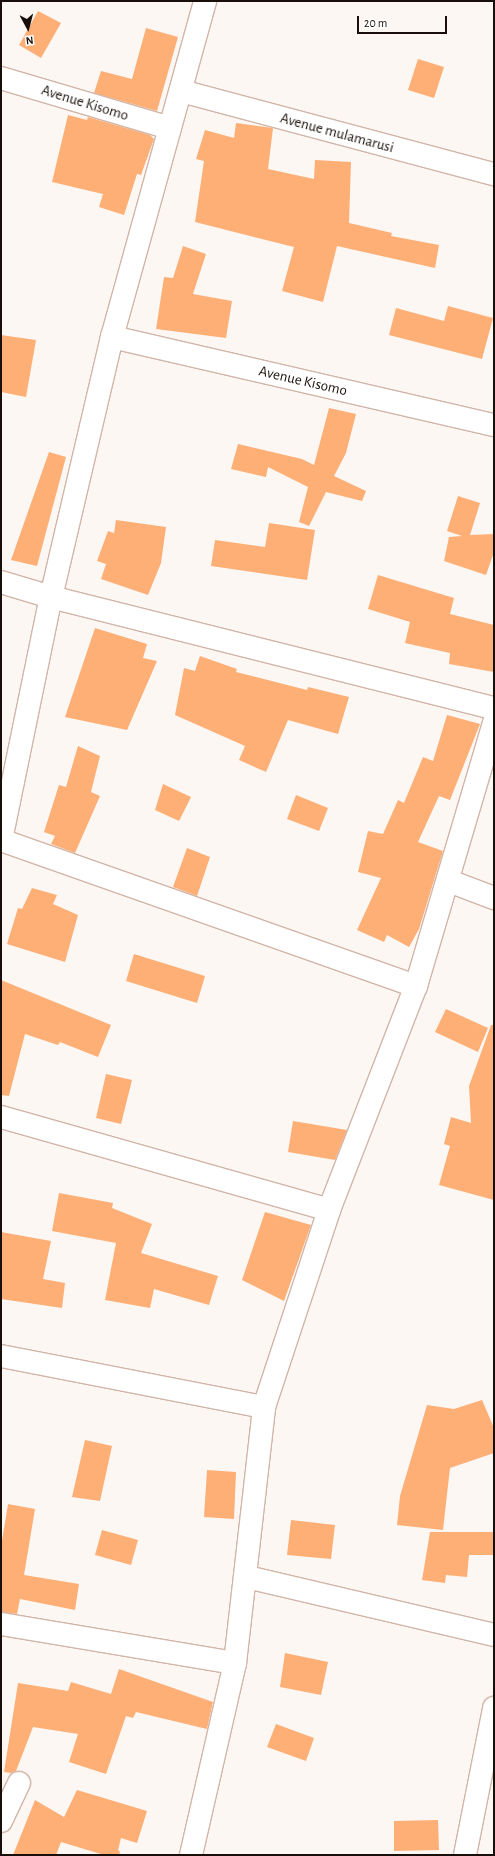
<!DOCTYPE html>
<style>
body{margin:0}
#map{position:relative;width:495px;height:1856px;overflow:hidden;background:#fdf7f4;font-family:"Alegreya Sans",sans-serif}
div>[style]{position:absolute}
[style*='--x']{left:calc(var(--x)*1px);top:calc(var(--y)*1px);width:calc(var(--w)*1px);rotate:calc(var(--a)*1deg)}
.building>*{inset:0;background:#feaf75}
.roads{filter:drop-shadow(1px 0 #d1b5a8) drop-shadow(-1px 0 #d1b5a8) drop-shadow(0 1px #d1b5a8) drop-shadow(0 -1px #d1b5a8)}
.minor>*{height:22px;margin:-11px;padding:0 11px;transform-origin:11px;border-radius:11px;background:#fff}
span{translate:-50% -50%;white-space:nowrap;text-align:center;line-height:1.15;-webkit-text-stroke:3px #fff;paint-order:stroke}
.street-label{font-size:15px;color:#180f0a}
.frame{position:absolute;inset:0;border:2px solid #180f0a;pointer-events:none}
.north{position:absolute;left:8px;top:8px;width:40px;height:40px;-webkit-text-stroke:3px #fff;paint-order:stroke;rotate:173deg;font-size:11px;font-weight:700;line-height:16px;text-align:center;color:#180f0a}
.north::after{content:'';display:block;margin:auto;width:14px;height:18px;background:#180f0a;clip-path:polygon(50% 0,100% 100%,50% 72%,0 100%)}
.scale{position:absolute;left:357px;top:16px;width:90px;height:18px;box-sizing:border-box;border:2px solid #180f0a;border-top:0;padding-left:5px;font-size:12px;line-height:14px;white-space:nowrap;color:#180f0a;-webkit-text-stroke:3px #fff;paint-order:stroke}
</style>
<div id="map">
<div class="building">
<i style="clip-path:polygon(38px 11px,61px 23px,41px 58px,19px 45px)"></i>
<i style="clip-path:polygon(146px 28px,178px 37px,157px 111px,94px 93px,101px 71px,132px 79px)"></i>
<i style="clip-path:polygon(418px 59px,444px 67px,434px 98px,408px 90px)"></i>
<i style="clip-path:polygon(68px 115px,87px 120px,88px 117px,150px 135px,154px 139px,141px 175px,137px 174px,124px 215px,99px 207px,103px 194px,52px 182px)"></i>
<i style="clip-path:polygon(236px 123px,273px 128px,268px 169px,314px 179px,315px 160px,351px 162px,349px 223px,392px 233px,391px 236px,439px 245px,435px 268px,337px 246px,323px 302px,282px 291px,294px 247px,195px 222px,204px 161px,196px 159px,205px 130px,234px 138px)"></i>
<i style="clip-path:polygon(183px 246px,206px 254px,193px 294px,232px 301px,226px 338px,156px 329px,164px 277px,173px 278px)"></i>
<i style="clip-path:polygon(448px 306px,493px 318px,482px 359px,389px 335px,396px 308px,444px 321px)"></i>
<i style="clip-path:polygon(1px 335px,36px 340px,26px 397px,1px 392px)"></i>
<i style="clip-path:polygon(329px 408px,356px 414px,346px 453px,334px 476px,366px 491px,362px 501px,326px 492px,309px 526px,299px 522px,308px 487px,268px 467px,266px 477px,231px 469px,238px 444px,302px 459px,314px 465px)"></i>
<i style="clip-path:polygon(49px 452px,66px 457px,37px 566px,11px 560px)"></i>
<i style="clip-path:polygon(458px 496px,480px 503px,470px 535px,494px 534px,494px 552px,486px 575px,444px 561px,449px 537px,462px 536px,447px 531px)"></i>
<i style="clip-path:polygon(116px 520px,166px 527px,161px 563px,148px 595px,101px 579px,106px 564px,97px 561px,108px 531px,114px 533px)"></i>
<i style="clip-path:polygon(269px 523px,315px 530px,307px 580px,211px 566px,215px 540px,265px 547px)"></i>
<i style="clip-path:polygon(378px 575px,454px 598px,450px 614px,494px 625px,494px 672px,449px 664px,450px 653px,405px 643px,410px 622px,368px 609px)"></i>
<i style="clip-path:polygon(95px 628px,147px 644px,143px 658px,157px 661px,127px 730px,65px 717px)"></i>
<i style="clip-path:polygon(200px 656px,237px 669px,236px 672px,307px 690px,308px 687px,349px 697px,338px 734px,288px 720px,266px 772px,239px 760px,245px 746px,175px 715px,184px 668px,195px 671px)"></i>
<i style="clip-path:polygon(447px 715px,480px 724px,450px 800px,439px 796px,418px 842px,443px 851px,419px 929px,409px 947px,387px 935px,384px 942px,357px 930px,381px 878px,358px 872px,368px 831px,383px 834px,398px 800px,404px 803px,423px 757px,433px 761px)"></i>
<i style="clip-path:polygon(78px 746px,100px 756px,91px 792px,100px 796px,75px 853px,51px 844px,55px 836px,44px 832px,59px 785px,66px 787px)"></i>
<i style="clip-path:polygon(163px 784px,191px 797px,179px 821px,155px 810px)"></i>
<i style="clip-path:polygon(296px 795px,328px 808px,319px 831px,287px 819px)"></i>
<i style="clip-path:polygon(187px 848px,210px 857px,197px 896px,173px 887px)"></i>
<i style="clip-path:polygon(32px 888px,57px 895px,53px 904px,78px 915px,65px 962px,7px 944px,18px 908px,22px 909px)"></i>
<i style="clip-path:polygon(134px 954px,205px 976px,197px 1003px,126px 981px)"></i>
<i style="clip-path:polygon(1px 980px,111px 1025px,98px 1057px,60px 1042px,58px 1045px,25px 1034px,9px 1096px,1px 1095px)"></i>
<i style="clip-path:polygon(446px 1009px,488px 1028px,478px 1052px,435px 1032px)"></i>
<i style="clip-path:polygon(491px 1025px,494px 1025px,494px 1200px,439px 1185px,450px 1146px,444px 1144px,451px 1117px,471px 1123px,469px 1086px)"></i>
<i style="clip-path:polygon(106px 1074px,132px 1080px,121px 1124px,96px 1118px)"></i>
<i style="clip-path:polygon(293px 1121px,347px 1130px,335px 1160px,288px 1152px)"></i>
<i style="clip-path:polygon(59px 1193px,113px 1203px,112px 1208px,152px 1224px,141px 1253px,218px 1276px,209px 1305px,154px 1289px,150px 1308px,105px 1300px,116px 1243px,52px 1231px)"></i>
<i style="clip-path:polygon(265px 1212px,311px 1225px,284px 1301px,242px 1280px)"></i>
<i style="clip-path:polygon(1px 1232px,51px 1241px,43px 1279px,65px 1283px,62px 1308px,1px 1299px)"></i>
<i style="clip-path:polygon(482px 1400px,494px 1428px,494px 1453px,450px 1468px,443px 1530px,397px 1525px,400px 1496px,427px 1405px,454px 1409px)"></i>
<i style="clip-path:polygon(85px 1440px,112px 1446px,100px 1501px,72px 1497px)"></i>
<i style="clip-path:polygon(207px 1470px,236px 1472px,234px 1519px,204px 1517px)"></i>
<i style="clip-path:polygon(8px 1504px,35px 1509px,24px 1575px,79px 1584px,75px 1610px,20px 1599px,17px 1614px,1px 1612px,1px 1547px)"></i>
<i style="clip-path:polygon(291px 1520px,335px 1525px,331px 1559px,287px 1555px)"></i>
<i style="clip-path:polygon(102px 1530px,138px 1540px,131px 1565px,95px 1555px)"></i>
<i style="clip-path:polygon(430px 1532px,494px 1532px,494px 1555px,469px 1555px,467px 1577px,446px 1575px,445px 1583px,422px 1580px)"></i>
<i style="clip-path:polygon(285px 1653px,328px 1662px,321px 1695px,280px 1687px)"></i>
<i style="clip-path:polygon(119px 1669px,213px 1702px,207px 1729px,136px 1712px,133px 1718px,126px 1716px,106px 1774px,69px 1762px,78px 1734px,33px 1727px,16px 1771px,11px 1773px,4px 1772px,18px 1683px,68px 1691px,71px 1682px,111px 1694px)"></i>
<i style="clip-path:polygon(276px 1724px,314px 1738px,306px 1761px,267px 1747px)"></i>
<i style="clip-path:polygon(77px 1790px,147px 1811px,137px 1843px,121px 1838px,118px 1850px,120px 1852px,119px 1855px,104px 1855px,61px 1842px,56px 1855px,13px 1855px,35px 1800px,64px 1817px)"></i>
<i style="clip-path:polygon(438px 1820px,439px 1850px,394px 1851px,394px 1821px)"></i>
</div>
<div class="roads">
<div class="minor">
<i style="--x:1;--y:78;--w:176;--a:16.5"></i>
<i style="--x:181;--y:91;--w:324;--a:14.9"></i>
<i style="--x:112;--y:337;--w:392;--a:13"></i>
<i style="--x:1;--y:582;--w:52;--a:16.7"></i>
<i style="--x:51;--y:597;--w:457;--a:14.1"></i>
<i style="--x:1;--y:840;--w:248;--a:-78.4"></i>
<i style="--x:51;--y:597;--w:267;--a:-76.8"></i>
<i style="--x:112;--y:337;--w:349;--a:-74.5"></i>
<i style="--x:1;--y:840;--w:440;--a:19.4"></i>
<i style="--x:449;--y:881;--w:48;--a:20.7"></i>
<i style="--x:1;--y:1117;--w:341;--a:15.8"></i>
<i style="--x:1;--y:1356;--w:268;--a:11"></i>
<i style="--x:247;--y:1577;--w:254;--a:13.2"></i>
<i style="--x:1;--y:1624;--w:237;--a:9.5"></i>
<i style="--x:1;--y:1821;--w:42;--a:-64.7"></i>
<i style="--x:191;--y:1855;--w:197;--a:-77.1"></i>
<i style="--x:235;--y:1663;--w:258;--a:-83.5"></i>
<i style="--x:264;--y:1407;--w:207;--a:-71.7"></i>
<i style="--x:329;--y:1210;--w:240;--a:-68.8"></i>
<i style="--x:416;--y:986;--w:275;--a:-73.5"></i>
<i style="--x:465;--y:1855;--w:150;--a:-78.8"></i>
</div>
</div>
<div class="street-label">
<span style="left:85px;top:103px;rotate:17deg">Avenue Kisomo</span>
<span style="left:337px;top:133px;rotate:15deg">Avenue mulamarusi</span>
<span style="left:303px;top:381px;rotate:13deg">Avenue Kisomo</span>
</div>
<div class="frame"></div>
<div class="north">N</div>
<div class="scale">20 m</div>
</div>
